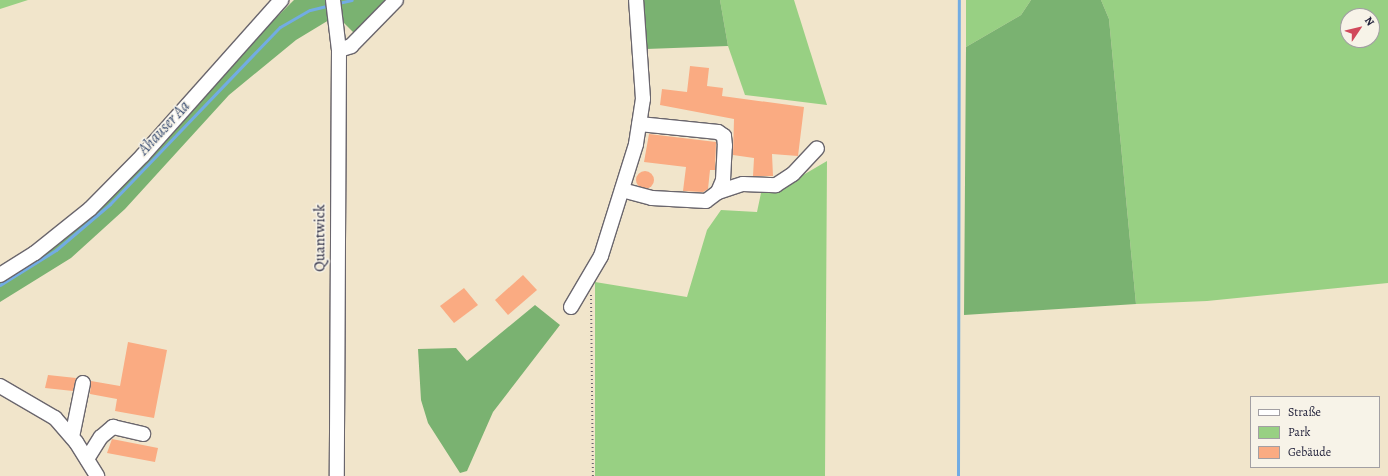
<!DOCTYPE html>
<meta charset="utf-8">
<style>
body{margin:0}
#map{position:relative;width:1388px;height:476px;overflow:hidden;background:#f1e5cb;font-family:Alegreya,serif}
div>[style]{position:absolute}
[style*='--x']{left:calc(var(--x)*1px);top:calc(var(--y)*1px);width:calc(var(--w)*1px);rotate:calc(var(--a)*1deg)}
.green>*{inset:0;background:#98d083}
.forest>*{inset:0;background:#7ab271}
.stream>*{height:3px;margin:-1.5px;padding:0 1.5px;transform-origin:1.5px;border-radius:1.5px;background:#72ace3}
.building>*{inset:0;background:#faab82}
.round{border-radius:50%}
.path>*{height:2px;margin-top:-1px;transform-origin:0;background:repeating-linear-gradient(90deg,#6a666d 0 1px,transparent 0 4px)}
.roads{filter:drop-shadow(1px 0 #6a666d) drop-shadow(-1px 0 #6a666d) drop-shadow(0 1px #6a666d) drop-shadow(0 -1px #6a666d)}
.minor>*{height:14px;margin:-7px;padding:0 7px;transform-origin:7px;border-radius:7px;background:#fff}
span{translate:-50% -50%;white-space:nowrap;text-align:center;line-height:1.15;-webkit-text-stroke:3px #f7f3e8;paint-order:stroke}
.street-label{font-size:15px;color:#22223b}
.water-label{font-size:16px;color:#3e5276;font-style:italic}
.legend{position:absolute;left:1250px;top:396px;width:130px;height:72px;box-sizing:border-box;background:#f7f3e8;border:1px solid #a29fa3;margin:0;padding:5px 7px;list-style:none;font-size:12px;color:#22223b}
.legend li{display:flex;align-items:center;gap:8px;height:20px}
.legend b{width:20px;border:1px solid #a29fa3}
.north{position:absolute;left:1340px;top:8px;width:40px;height:40px;box-sizing:border-box;background:#f7f3e8;border:1px solid #a29fa3;border-radius:50%;rotate:55deg;font-size:11px;font-weight:700;line-height:16px;text-align:center;color:#22223b}
.north::after{content:'';display:block;margin:auto;width:14px;height:18px;background:#d1495b;clip-path:polygon(50% 0,100% 100%,50% 72%,0 100%)}
</style>
<div id="map">
<div class="green">
<i style="clip-path:polygon(0 0,28px 0,0 9px)"></i>
<i style="clip-path:polygon(720px 0,794px 0,827px 105px,745px 95px,728px 46px)"></i>
<i style="clip-path:polygon(966px 0,1031px 0,1021px 15px,966px 47px)"></i>
<i style="clip-path:polygon(evenodd,1101px 0,1388px 0,1388px 283px,1207px 301px,1136px 304px,1109px 19px,1101px 0,1348px 16px,1372px 16px,1372px 40px,1348px 40px,1348px 16px)"></i>
<i style="clip-path:polygon(827px 161px,825px 476px,595px 476px,595px 282px,687px 297px,707px 230px,721px 210px,757px 212px,761px 193px,786px 185px)"></i>
</div>
<div class="forest">
<i style="clip-path:polygon(294px 0,329px 0,329px 20px,296px 40px,229px 95px,125px 209px,71px 258px,0 302px,0 281px,27px 264px)"></i>
<i style="clip-path:polygon(339px 0,391px 0,355px 34px,342px 21px)"></i>
<i style="clip-path:polygon(643px 0,720px 0,728px 46px,646px 49px)"></i>
<i style="clip-path:polygon(1031px 0,1101px 0,1109px 19px,1136px 304px,964px 315px,966px 47px,1021px 15px)"></i>
<i style="clip-path:polygon(535px 305px,560px 325px,493px 412px,467px 471px,460px 473px,428px 423px,421px 400px,418px 349px,456px 348px,467px 361px)"></i>
</div>
<div class="stream">
<i style="--x:338;--y:3;--w:14;--a:-12"></i>
<i style="--x:0;--y:285;--w:66;--a:-32"></i>
<i style="--x:56;--y:250;--w:71;--a:-40.4"></i>
<i style="--x:110;--y:204;--w:245;--a:-46.2"></i>
<i style="--x:280;--y:27;--w:34;--a:-30"></i>
<i style="--x:310;--y:10;--w:21;--a:-14"></i>
<i style="--x:958;--y:476;--w:476;--a:-89.9"></i>
</div>
<div class="building">
<i style="clip-path:polygon(690px 66px,709px 68px,707px 86px,723px 88px,722px 96px,804px 107px,798px 156px,772px 154px,773px 176px,753px 176px,754px 158px,733px 155px,734px 119px,660px 105px,662px 89px,687px 92px)"></i>
<i style="clip-path:polygon(649px 134px,716px 142px,715px 170px,710px 170px,708px 189px,703px 192px,683px 191px,686px 167px,644px 162px)"></i>
<i class="round" style="left:636px;top:171px;width:18px;height:18px"></i>
<i style="clip-path:polygon(523px 275px,537px 290px,508px 315px,495px 300px)"></i>
<i style="clip-path:polygon(464px 288px,478px 305px,454px 323px,440px 306px)"></i>
<i style="clip-path:polygon(128px 342px,167px 350px,154px 418px,115px 411px,117px 399px,90px 394px,91px 381px,120px 386px)"></i>
<i style="clip-path:polygon(48px 375px,76px 378px,73px 391px,45px 388px)"></i>
<i style="clip-path:polygon(112px 439px,158px 448px,155px 462px,107px 453px)"></i>
</div>
<div class="path">
<i style="--x:591;--y:295;--w:181;--a:89.4"></i>
</div>
<div class="roads">
<div class="minor">
<i style="--x:333;--y:0;--w:50;--a:83.2"></i>
<i style="--x:339;--y:50;--w:426;--a:90.3"></i>
<i style="--x:339;--y:50;--w:13;--a:-18"></i>
<i style="--x:351;--y:46;--w:64;--a:-45.6"></i>
<i style="--x:622;--y:190;--w:31;--a:15"></i>
<i style="--x:652;--y:198;--w:54;--a:3.2"></i>
<i style="--x:706;--y:201;--w:15;--a:-37"></i>
<i style="--x:718;--y:192;--w:13;--a:-67"></i>
<i style="--x:723;--y:180;--w:34;--a:-87"></i>
<i style="--x:725;--y:146;--w:10;--a:-96"></i>
<i style="--x:724;--y:136;--w:7;--a:-146"></i>
<i style="--x:718;--y:132;--w:79;--a:-174.2"></i>
<i style="--x:718;--y:192;--w:26;--a:-18"></i>
<i style="--x:743;--y:184;--w:33;--a:2"></i>
<i style="--x:776;--y:185;--w:20;--a:-33"></i>
<i style="--x:793;--y:174;--w:35;--a:-47"></i>
<i style="--x:0;--y:275;--w:41;--a:-32.2"></i>
<i style="--x:35;--y:253;--w:70;--a:-38.7"></i>
<i style="--x:90;--y:209;--w:76;--a:-45.5"></i>
<i style="--x:143;--y:155;--w:208;--a:-48.3"></i>
<i style="--x:571;--y:307;--w:59;--a:-59.5"></i>
<i style="--x:601;--y:256;--w:117;--a:-72.6"></i>
<i style="--x:636;--y:144;--w:46;--a:-81.2"></i>
<i style="--x:643;--y:99;--w:99;--a:-94"></i>
<i style="--x:0;--y:386;--w:64;--a:30.2"></i>
<i style="--x:55;--y:418;--w:32;--a:49"></i>
<i style="--x:76;--y:442;--w:40;--a:58"></i>
<i style="--x:72;--y:437;--w:55;--a:-78.5"></i>
<i style="--x:87;--y:459;--w:26;--a:-58"></i>
<i style="--x:101;--y:437;--w:16;--a:-40"></i>
<i style="--x:113;--y:427;--w:31;--a:13"></i>
</div>
</div>
<div class="street-label">
<span style="left:320px;top:238px;rotate:-90deg">Quantwick</span>
</div>
<div class="water-label">
<span style="left:164px;top:128px;rotate:-47deg">Ahauser Aa</span>
</div>
<ul class="legend">
<li><b style="height:5px;background:#fff"></b>Straße</li>
<li><b style="height:11px;background:#98d083"></b>Park</li>
<li><b style="height:11px;background:#faab82"></b>Gebäude</li>
</ul>
<div class="north">N</div>
</div>
